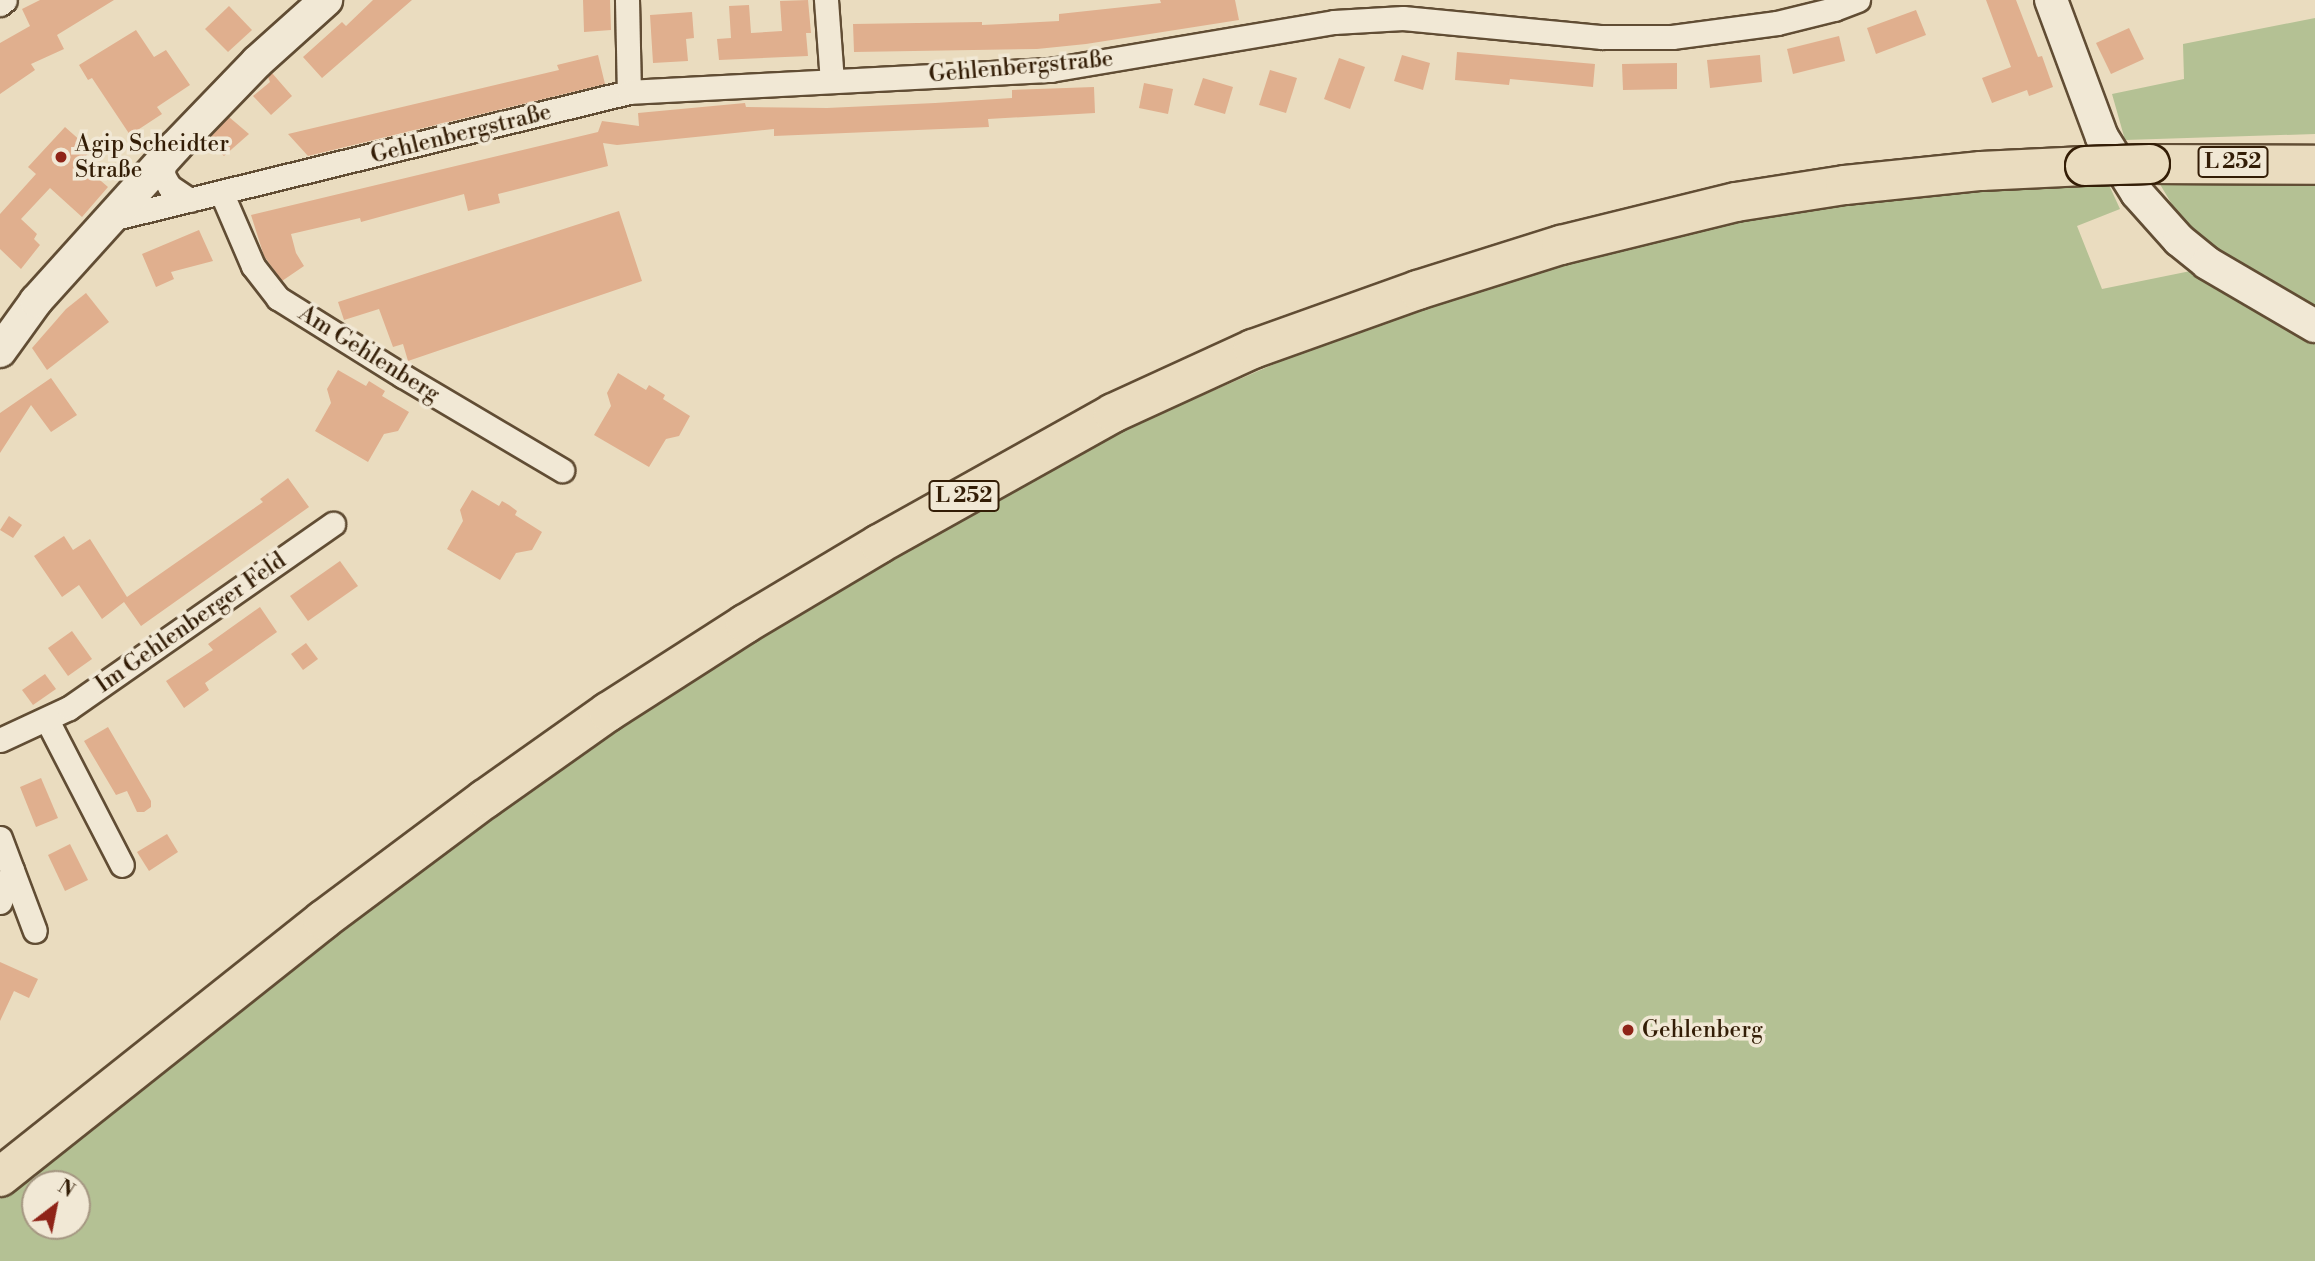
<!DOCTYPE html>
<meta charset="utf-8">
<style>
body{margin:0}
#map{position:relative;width:2315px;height:1261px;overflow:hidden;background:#eadcbf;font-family:"Libre Bodoni",serif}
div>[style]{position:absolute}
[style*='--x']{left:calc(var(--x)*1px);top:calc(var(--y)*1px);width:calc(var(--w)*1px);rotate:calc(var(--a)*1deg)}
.green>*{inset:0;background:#b4c194}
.building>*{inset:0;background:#e0af8e}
.roads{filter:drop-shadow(2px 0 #614d34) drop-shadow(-2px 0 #614d34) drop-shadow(0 2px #614d34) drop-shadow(0 -2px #614d34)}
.street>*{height:23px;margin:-11.5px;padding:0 11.5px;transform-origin:11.5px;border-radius:11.5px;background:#f1e8d5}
.secondary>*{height:32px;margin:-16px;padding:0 16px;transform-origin:16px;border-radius:16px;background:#f1e8d5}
.highway>*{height:38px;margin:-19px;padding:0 19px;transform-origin:19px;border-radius:19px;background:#eadcbf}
.bridges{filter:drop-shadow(2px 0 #331d06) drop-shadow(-2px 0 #331d06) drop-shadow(0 2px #331d06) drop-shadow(0 -2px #331d06)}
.highway-bridge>*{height:38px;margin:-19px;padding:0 19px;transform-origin:19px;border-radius:19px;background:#eadcbf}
.dots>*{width:19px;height:19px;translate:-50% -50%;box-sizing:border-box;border:4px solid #f1e8d5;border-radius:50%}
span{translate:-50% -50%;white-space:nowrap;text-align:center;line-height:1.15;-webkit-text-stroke:7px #f1e8d5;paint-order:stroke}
.shield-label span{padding:2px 5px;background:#f1e8d5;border:2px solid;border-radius:5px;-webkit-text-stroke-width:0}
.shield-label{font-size:21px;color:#331d06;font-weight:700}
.street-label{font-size:23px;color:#331d06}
.poi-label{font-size:23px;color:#331d06}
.left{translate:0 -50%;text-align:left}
.north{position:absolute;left:21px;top:1170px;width:70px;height:70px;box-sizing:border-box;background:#f1e8d5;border:2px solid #a59782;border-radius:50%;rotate:32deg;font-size:19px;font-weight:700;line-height:28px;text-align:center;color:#331d06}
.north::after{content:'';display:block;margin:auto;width:24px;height:32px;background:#8f2418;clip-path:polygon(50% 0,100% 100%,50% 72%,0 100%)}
</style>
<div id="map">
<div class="green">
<i style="clip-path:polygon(2315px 18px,2315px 134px,2125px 140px,2112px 94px,2184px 79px,2183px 44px)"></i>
<i style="clip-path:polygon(evenodd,2158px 181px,2315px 185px,2315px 1261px,0 1261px,0 1199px,287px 963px,574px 753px,868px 567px,1012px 486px,1137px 424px,1334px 338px,1511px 278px,1785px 211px,1948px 192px,2109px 185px,2120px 209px,2077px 226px,2102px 289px,2225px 264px,2185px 226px,2158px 181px,35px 1184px,77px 1184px,77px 1226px,35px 1226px,35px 1184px)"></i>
</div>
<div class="building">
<i style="clip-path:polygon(40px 0,114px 0,57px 35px,64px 49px,31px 64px,35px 70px,0 94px,0 43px,30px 26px,22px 9px)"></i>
<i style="clip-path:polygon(373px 0,412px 0,322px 78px,303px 57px,342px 22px,346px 26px)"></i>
<i style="clip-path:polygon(583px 0,610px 0,611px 30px,584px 32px)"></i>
<i style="clip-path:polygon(808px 0,811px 33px,806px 33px,808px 56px,719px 60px,717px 39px,731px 38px,729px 6px,749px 5px,751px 33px,782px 31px,780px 1px)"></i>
<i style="clip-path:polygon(1160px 0,1235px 0,1239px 20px,1086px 44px,1037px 49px,854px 52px,853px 24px,982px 22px,982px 25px,1059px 21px,1059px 14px,1161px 3px)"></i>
<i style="clip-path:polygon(1986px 0,2016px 0,2038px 57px,2042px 56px,2053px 87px,2029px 96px,2027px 90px,1992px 103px,1982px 78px,2011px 67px)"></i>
<i style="clip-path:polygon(229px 6px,252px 30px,228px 52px,205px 29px)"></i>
<i style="clip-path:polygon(1916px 10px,1926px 35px,1876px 54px,1867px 28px)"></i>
<i style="clip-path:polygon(692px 12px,694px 38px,686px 39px,688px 61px,653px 63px,650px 15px)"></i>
<i style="clip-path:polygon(2129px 28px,2144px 59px,2111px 74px,2096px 43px)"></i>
<i style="clip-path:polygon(136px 30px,154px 57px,166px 50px,190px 85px,157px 107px,162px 114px,130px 135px,92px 78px,88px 80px,79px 65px)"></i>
<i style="clip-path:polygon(1839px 36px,1845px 61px,1793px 74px,1787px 49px)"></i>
<i style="clip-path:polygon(1457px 52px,1595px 64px,1593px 87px,1510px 79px,1509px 85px,1455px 80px)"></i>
<i style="clip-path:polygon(598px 55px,605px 84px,308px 156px,288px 134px,559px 70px,557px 65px)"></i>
<i style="clip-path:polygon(1402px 55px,1430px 63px,1423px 90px,1394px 81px)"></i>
<i style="clip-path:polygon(1760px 55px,1762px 82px,1710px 88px,1707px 60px)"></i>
<i style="clip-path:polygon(1339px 58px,1365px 67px,1350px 109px,1324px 99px)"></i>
<i style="clip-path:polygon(1677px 63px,1677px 89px,1623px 90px,1622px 64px)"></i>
<i style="clip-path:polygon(1270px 70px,1297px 78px,1286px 113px,1259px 105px)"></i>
<i style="clip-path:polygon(272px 73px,292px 96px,271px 115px,253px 96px,270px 82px,268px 77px)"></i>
<i style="clip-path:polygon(1203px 78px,1233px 87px,1225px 114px,1194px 105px)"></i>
<i style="clip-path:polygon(1144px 83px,1173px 89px,1168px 114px,1139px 108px)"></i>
<i style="clip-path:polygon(1094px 87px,1095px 113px,988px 119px,989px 127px,774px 136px,774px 129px,617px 145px,603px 143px,608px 166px,498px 194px,500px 203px,468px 211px,464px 194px,361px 222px,360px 218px,291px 234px,296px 253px,304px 266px,282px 281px,264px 256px,251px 215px,598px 132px,602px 121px,639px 126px,638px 113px,745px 103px,746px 107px,827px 108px,935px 103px,1012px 98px,1012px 90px)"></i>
<i style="clip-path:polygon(229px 117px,249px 134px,224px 156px,206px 141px)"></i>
<i style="clip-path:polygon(65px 127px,91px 150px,80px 163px,108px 187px,82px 217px,50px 188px,21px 219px,37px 234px,34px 239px,40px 245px,21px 269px,0 249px,0 214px,36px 174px,28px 167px)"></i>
<i style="clip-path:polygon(619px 211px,642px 281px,408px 361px,403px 344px,393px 347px,379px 309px,344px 320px,338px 302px)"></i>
<i style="clip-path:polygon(199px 230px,213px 261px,171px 272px,174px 279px,156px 287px,142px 254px)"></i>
<i style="clip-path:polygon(86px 293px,109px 322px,47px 370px,32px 348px,66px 309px)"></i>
<i style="clip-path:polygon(338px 370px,366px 386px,369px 381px,385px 391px,382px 396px,409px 412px,398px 431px,384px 434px,368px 462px,315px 431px,331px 403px,327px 389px)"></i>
<i style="clip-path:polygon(618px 373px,646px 390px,649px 385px,665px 395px,663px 399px,690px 416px,679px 436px,666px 439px,649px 467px,594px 435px,611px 406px,607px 393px)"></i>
<i style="clip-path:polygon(51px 378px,77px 415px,51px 432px,31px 405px,0 453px,0 413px)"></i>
<i style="clip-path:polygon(288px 478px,309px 507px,141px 626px,124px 602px,102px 619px,79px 585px,62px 597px,34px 556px,64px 536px,73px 550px,90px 539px,127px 597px,263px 502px,260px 499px)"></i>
<i style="clip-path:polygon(472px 490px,499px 506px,502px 501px,509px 505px,517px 511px,515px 515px,542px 532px,532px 550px,516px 553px,500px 580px,447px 549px,463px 521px,460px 510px)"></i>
<i style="clip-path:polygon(9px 516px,22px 525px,13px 538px,0 530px)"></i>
<i style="clip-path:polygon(340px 561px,358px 586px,308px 621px,290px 596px)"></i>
<i style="clip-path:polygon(260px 607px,277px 632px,205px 683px,209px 690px,184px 708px,166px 681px,213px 650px,208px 644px)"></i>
<i style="clip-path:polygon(72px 631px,92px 659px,68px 676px,48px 648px)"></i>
<i style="clip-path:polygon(306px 643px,318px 659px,303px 670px,291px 654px)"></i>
<i style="clip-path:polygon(45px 674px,56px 689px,33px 705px,22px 690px)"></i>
<i style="clip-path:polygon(108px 727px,151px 801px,151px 807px,144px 812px,137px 812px,127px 791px,116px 795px,84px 741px)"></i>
<i style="clip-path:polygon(41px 778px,58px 818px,36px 827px,20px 787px)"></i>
<i style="clip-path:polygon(167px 834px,178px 852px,149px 871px,137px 852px)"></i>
<i style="clip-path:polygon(70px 844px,88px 880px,65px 891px,48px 855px)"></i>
<i style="clip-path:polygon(0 962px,38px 979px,29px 998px,14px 991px,0 1021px)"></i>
</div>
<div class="roads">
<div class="street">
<i style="--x:627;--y:0;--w:92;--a:88.8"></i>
<i style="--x:826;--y:0;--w:81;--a:85.8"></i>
<i style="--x:0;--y:4;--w:6;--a:-39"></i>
<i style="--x:164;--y:160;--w:15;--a:94"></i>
<i style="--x:163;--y:175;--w:13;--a:61"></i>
<i style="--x:169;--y:186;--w:25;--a:34"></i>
<i style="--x:222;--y:194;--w:78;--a:66.7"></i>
<i style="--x:253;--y:266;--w:41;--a:52"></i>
<i style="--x:278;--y:298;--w:147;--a:32"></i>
<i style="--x:403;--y:376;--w:185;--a:30.6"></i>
<i style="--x:111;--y:219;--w:533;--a:-13.78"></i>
<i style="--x:629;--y:92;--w:422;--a:-3"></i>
<i style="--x:1050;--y:70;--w:288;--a:-9.6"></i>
<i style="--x:1334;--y:22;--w:69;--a:-3.3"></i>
<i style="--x:1403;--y:18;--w:200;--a:5.5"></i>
<i style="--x:1602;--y:37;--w:70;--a:0"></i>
<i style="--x:1672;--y:37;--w:106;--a:-7.6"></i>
<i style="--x:1777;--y:23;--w:59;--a:-13.8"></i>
<i style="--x:1834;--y:9;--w:26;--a:-21"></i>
<i style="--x:47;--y:720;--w:163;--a:62.7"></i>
<i style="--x:0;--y:740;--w:76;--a:-24.9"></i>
<i style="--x:69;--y:708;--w:322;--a:-34.9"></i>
<i style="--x:0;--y:838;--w:99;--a:69.4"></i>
<i style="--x:0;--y:902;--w:34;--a:-69"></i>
</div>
<div class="secondary">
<i style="--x:2051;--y:0;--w:146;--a:69.6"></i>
<i style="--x:2102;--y:137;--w:66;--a:58"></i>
<i style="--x:2137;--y:193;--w:63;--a:48.2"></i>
<i style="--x:2179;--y:240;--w:36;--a:39"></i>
<i style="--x:2207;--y:263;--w:125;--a:30.3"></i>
<i style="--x:0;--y:351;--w:62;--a:-54.2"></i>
<i style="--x:36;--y:301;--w:207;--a:-47.9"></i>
<i style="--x:175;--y:147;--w:118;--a:-46"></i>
<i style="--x:257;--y:62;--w:93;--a:-41.9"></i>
</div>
<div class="highway">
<i style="--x:2150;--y:164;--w:165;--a:0.3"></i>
<i style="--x:0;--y:1177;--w:413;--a:-38.5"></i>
<i style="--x:323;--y:920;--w:202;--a:-36.8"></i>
<i style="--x:485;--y:799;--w:151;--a:-35.3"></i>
<i style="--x:608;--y:712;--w:163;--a:-32.7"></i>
<i style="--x:745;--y:624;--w:156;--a:-30.8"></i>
<i style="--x:879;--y:544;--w:268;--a:-29.2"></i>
<i style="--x:1113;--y:413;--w:154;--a:-24.6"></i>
<i style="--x:1253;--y:349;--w:175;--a:-19.7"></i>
<i style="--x:1418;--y:290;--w:150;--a:-17.5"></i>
<i style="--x:1561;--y:245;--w:180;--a:-13.8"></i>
<i style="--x:1736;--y:202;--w:110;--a:-8.9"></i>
<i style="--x:1845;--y:185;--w:137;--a:-5.9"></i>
<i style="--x:1981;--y:171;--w:104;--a:-2.8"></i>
</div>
</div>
<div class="bridges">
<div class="highway-bridge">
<i style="--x:2085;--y:166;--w:65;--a:-1.8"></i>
</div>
</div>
<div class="dots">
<i style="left:61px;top:157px;background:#8f2418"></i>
<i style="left:1628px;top:1030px;background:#8f2418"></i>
</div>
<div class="shield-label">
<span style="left:2233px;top:162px">L 252</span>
<span style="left:964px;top:496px">L 252</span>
</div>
<div class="street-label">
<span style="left:1021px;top:67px;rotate:-5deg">Gehlenbergstraße</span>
<span style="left:461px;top:134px;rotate:-14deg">Gehlenbergstraße</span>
<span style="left:369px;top:354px;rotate:32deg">Am Gehlenberg</span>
<span style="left:191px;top:623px;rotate:-35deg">Im Gehlenberger Feld</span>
</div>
<div class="poi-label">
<span class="left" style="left:75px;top:157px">Agip Scheidter<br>Straße</span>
<span class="left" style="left:1642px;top:1030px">Gehlenberg</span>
</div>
<div class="north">N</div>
</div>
